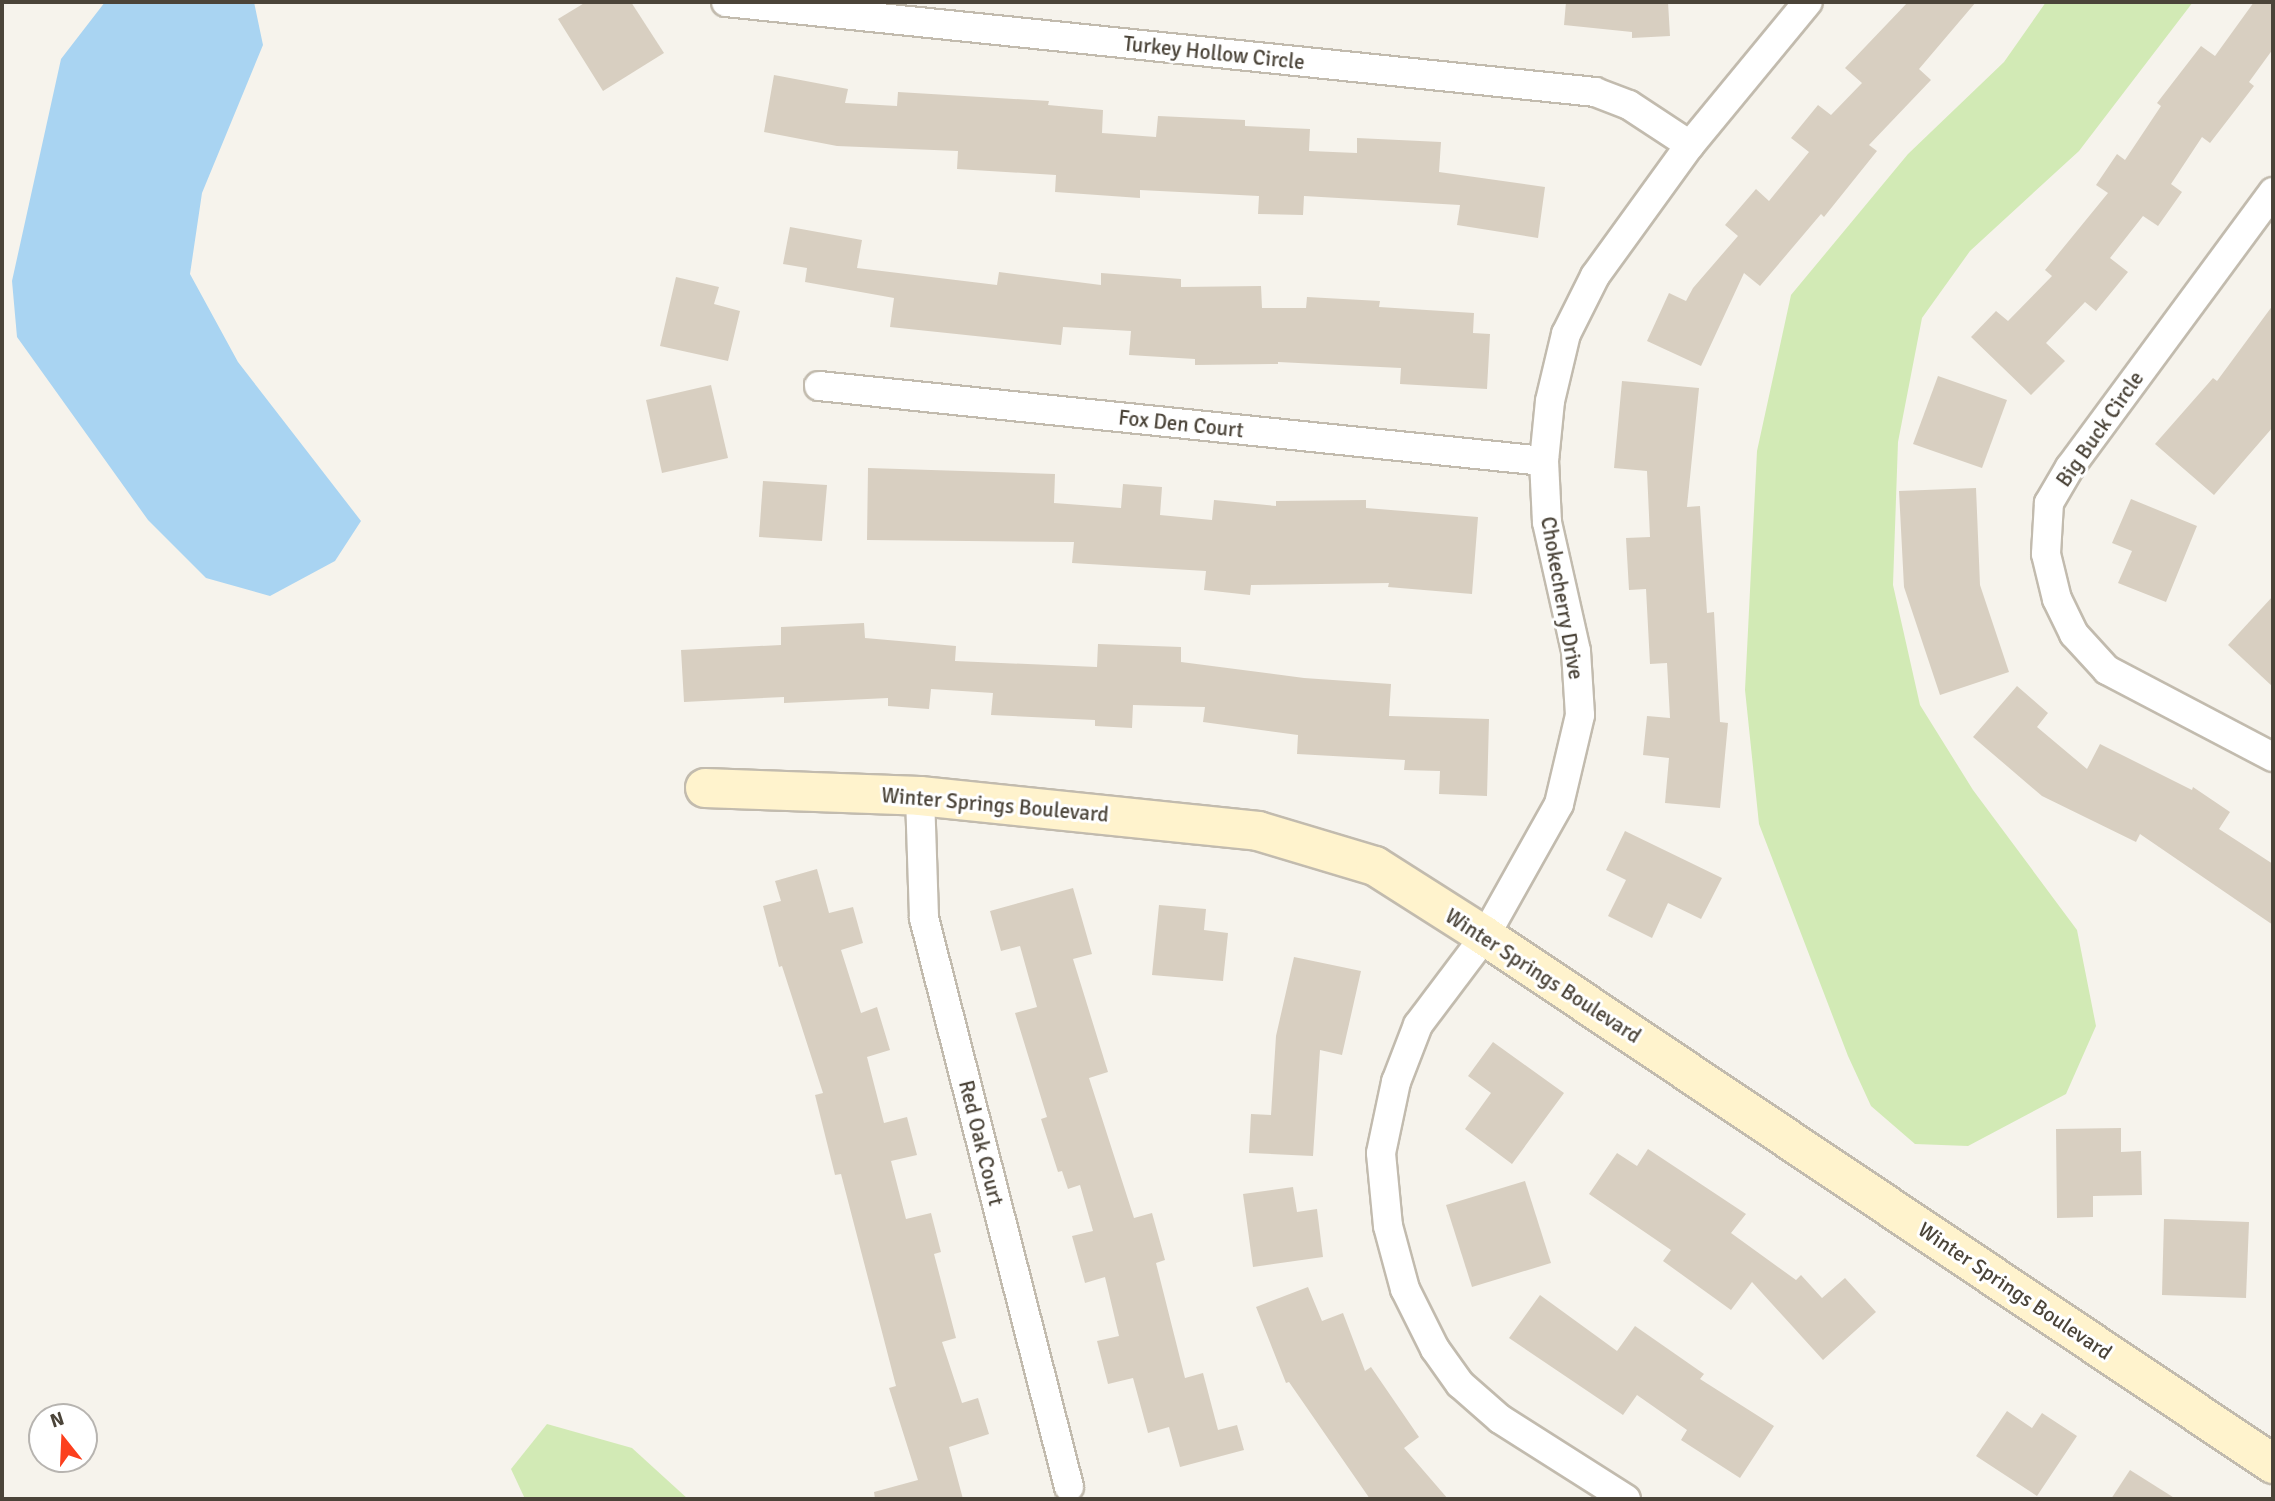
<!DOCTYPE html>
<style>
body{margin:0}
#map{position:relative;width:2275px;height:1501px;overflow:hidden;background:#f6f3ec;font-family:Signika,sans-serif}
div>[style]{position:absolute}
[style*='--x']{left:calc(var(--x)*1px);top:calc(var(--y)*1px);width:calc(var(--w)*1px);rotate:calc(var(--a)*1deg)}
.green>*{inset:0;background:#d2eab5}
.water>*{inset:0;background:#a9d4f2}
.building>*{inset:0;background:#d8cfc1}
.roads{filter:drop-shadow(2px 0 #c2bbae) drop-shadow(-2px 0 #c2bbae) drop-shadow(0 2px #c2bbae) drop-shadow(0 -2px #c2bbae)}
.street>*{height:28px;margin:-14px;padding:0 14px;transform-origin:14px;border-radius:14px;background:#fff}
.secondary>*{height:38px;margin:-19px;padding:0 19px;transform-origin:19px;border-radius:19px;background:#fff3cd}
span{translate:-50% -50%;white-space:nowrap;text-align:center;line-height:1.15;-webkit-text-stroke:6px #fff;paint-order:stroke}
.street-label{font-size:21px;color:#4b4439}
.frame{position:absolute;inset:0;border:4px solid #4b4439;pointer-events:none}
.north{position:absolute;left:28px;top:1403px;width:70px;height:70px;box-sizing:border-box;background:#fff;border:2px solid #b7b4b0;border-radius:50%;rotate:342deg;font-size:19px;font-weight:700;line-height:28px;text-align:center;color:#4b4439}
.north::after{content:'';display:block;margin:auto;width:24px;height:32px;background:#fc3f1d;clip-path:polygon(50% 0,100% 100%,50% 72%,0 100%)}
</style>
<div id="map">
<div class="green">
<i style="clip-path:polygon(2046px 2px,2193px 2px,2079px 151px,1970px 251px,1922px 318px,1898px 442px,1893px 585px,1920px 705px,1973px 790px,2077px 930px,2096px 1026px,2066px 1094px,1968px 1146px,1915px 1144px,1871px 1106px,1848px 1056px,1759px 824px,1745px 690px,1757px 451px,1791px 295px,1908px 154px,2004px 62px)"></i>
<i style="clip-path:polygon(547px 1424px,632px 1448px,688px 1499px,525px 1499px,511px 1469px)"></i>
</div>
<div class="water">
<i style="clip-path:polygon(105px 2px,254px 2px,263px 45px,202px 193px,190px 274px,238px 362px,361px 521px,335px 561px,270px 596px,206px 578px,148px 520px,17px 337px,12px 281px,61px 59px)"></i>
</div>
<div class="building">
<i style="clip-path:polygon(586px 2px,631px 2px,664px 53px,603px 91px,558px 19px)"></i>
<i style="clip-path:polygon(1566px 2px,1668px 2px,1670px 36px,1632px 38px,1632px 32px,1564px 25px)"></i>
<i style="clip-path:polygon(1908px 2px,1976px 2px,1919px 69px,1931px 80px,1869px 145px,1877px 151px,1824px 217px,1821px 214px,1760px 286px,1744px 273px,1701px 366px,1647px 341px,1669px 293px,1686px 301px,1693px 288px,1738px 236px,1725px 225px,1756px 189px,1769px 201px,1809px 152px,1791px 138px,1818px 105px,1831px 115px,1862px 83px,1845px 68px)"></i>
<i style="clip-path:polygon(2254px 2px,2273px 2px,2273px 49px,2249px 82px,2254px 86px,2210px 143px,2202px 137px,2171px 184px,2182px 192px,2158px 226px,2143px 216px,2110px 258px,2128px 272px,2096px 311px,2085px 302px,2046px 343px,2065px 361px,2031px 395px,1971px 337px,1996px 311px,2008px 321px,2052px 276px,2045px 270px,2108px 193px,2096px 185px,2117px 154px,2125px 160px,2161px 106px,2157px 103px,2201px 46px,2215px 56px)"></i>
<i style="clip-path:polygon(774px 75px,848px 89px,845px 103px,897px 106px,898px 92px,1049px 101px,1048px 105px,1103px 110px,1102px 133px,1156px 137px,1158px 116px,1245px 120px,1245px 126px,1310px 129px,1309px 151px,1357px 153px,1357px 138px,1441px 142px,1439px 172px,1545px 187px,1538px 238px,1457px 225px,1460px 205px,1304px 196px,1303px 215px,1258px 214px,1259px 196px,1140px 190px,1140px 198px,1055px 192px,1056px 175px,957px 169px,958px 151px,837px 146px,764px 132px)"></i>
<i style="clip-path:polygon(790px 227px,862px 240px,857px 268px,997px 285px,999px 272px,1101px 285px,1101px 273px,1181px 279px,1181px 287px,1261px 286px,1262px 308px,1306px 308px,1307px 297px,1380px 301px,1379px 307px,1474px 313px,1473px 333px,1490px 334px,1487px 389px,1400px 384px,1401px 368px,1278px 362px,1278px 364px,1195px 365px,1195px 359px,1129px 355px,1131px 331px,1063px 327px,1061px 345px,890px 327px,894px 298px,805px 282px,807px 268px,783px 264px)"></i>
<i style="clip-path:polygon(676px 277px,719px 287px,714px 304px,740px 311px,728px 361px,660px 346px)"></i>
<i style="clip-path:polygon(2273px 305px,2273px 427px,2214px 495px,2155px 444px,2213px 378px,2217px 381px)"></i>
<i style="clip-path:polygon(1938px 376px,2007px 400px,1982px 468px,1913px 444px)"></i>
<i style="clip-path:polygon(1622px 381px,1699px 388px,1687px 507px,1700px 506px,1707px 613px,1714px 612px,1720px 722px,1728px 723px,1720px 808px,1665px 803px,1669px 758px,1643px 755px,1647px 716px,1670px 718px,1667px 663px,1650px 664px,1646px 589px,1629px 590px,1626px 538px,1650px 537px,1647px 471px,1614px 468px)"></i>
<i style="clip-path:polygon(711px 385px,728px 458px,662px 473px,646px 400px)"></i>
<i style="clip-path:polygon(868px 468px,1055px 474px,1054px 503px,1121px 508px,1123px 484px,1162px 487px,1160px 515px,1212px 520px,1214px 500px,1276px 506px,1276px 501px,1366px 500px,1366px 508px,1478px 517px,1472px 594px,1388px 587px,1389px 583px,1251px 585px,1250px 595px,1204px 590px,1206px 571px,1072px 563px,1074px 542px,867px 540px)"></i>
<i style="clip-path:polygon(763px 481px,827px 485px,822px 541px,759px 537px)"></i>
<i style="clip-path:polygon(1976px 488px,1980px 585px,2009px 672px,1940px 695px,1904px 587px,1899px 491px)"></i>
<i style="clip-path:polygon(2131px 499px,2197px 526px,2166px 602px,2118px 583px,2132px 551px,2112px 543px)"></i>
<i style="clip-path:polygon(2273px 596px,2273px 687px,2228px 645px)"></i>
<i style="clip-path:polygon(864px 623px,865px 638px,956px 646px,955px 661px,1097px 667px,1098px 644px,1181px 647px,1181px 662px,1304px 678px,1391px 684px,1389px 716px,1489px 719px,1487px 796px,1439px 794px,1440px 771px,1404px 770px,1405px 760px,1297px 754px,1298px 735px,1203px 722px,1205px 707px,1133px 705px,1132px 728px,1095px 726px,1095px 720px,991px 715px,993px 693px,931px 689px,929px 709px,888px 706px,888px 698px,784px 703px,784px 697px,684px 702px,681px 650px,781px 645px,781px 627px)"></i>
<i style="clip-path:polygon(2017px 686px,2048px 713px,2037px 727px,2087px 769px,2100px 744px,2192px 790px,2193px 787px,2230px 812px,2219px 829px,2273px 864px,2273px 925px,2140px 834px,2136px 842px,2042px 796px,1973px 737px)"></i>
<i style="clip-path:polygon(1625px 831px,1722px 878px,1701px 919px,1668px 903px,1652px 938px,1608px 916px,1626px 880px,1606px 870px)"></i>
<i style="clip-path:polygon(817px 869px,829px 913px,853px 907px,863px 943px,841px 950px,861px 1013px,877px 1007px,890px 1050px,867px 1057px,884px 1123px,907px 1117px,917px 1155px,891px 1161px,906px 1219px,931px 1213px,941px 1252px,934px 1254px,956px 1338px,942px 1342px,962px 1403px,978px 1398px,989px 1434px,949px 1447px,963px 1499px,875px 1499px,874px 1492px,918px 1480px,889px 1388px,896px 1386px,841px 1174px,835px 1175px,815px 1095px,823px 1093px,782px 966px,779px 967px,763px 906px,781px 901px,775px 881px)"></i>
<i style="clip-path:polygon(1073px 888px,1092px 954px,1073px 959px,1108px 1072px,1089px 1078px,1134px 1218px,1152px 1213px,1165px 1260px,1156px 1263px,1185px 1378px,1203px 1373px,1218px 1430px,1237px 1425px,1244px 1450px,1180px 1467px,1169px 1427px,1148px 1433px,1133px 1378px,1108px 1384px,1097px 1341px,1119px 1336px,1105px 1277px,1085px 1283px,1072px 1236px,1093px 1231px,1080px 1185px,1068px 1189px,1062px 1171px,1058px 1172px,1041px 1119px,1047px 1117px,1015px 1013px,1037px 1007px,1020px 946px,1001px 951px,990px 911px)"></i>
<i style="clip-path:polygon(1159px 905px,1206px 909px,1204px 930px,1228px 933px,1223px 981px,1152px 975px)"></i>
<i style="clip-path:polygon(1294px 957px,1361px 971px,1342px 1055px,1320px 1050px,1313px 1156px,1249px 1153px,1251px 1114px,1271px 1115px,1276px 1036px)"></i>
<i style="clip-path:polygon(1493px 1042px,1564px 1093px,1512px 1164px,1465px 1129px,1491px 1093px,1468px 1076px)"></i>
<i style="clip-path:polygon(2121px 1128px,2121px 1152px,2141px 1151px,2142px 1195px,2093px 1196px,2093px 1217px,2057px 1218px,2056px 1129px)"></i>
<i style="clip-path:polygon(1648px 1149px,1746px 1214px,1731px 1233px,1796px 1280px,1801px 1275px,1822px 1298px,1845px 1278px,1876px 1312px,1823px 1360px,1752px 1282px,1731px 1310px,1663px 1261px,1671px 1250px,1589px 1194px,1617px 1153px,1637px 1166px)"></i>
<i style="clip-path:polygon(1525px 1181px,1551px 1263px,1472px 1287px,1446px 1205px)"></i>
<i style="clip-path:polygon(1293px 1187px,1297px 1212px,1317px 1209px,1323px 1257px,1253px 1267px,1243px 1194px)"></i>
<i style="clip-path:polygon(2164px 1219px,2249px 1222px,2246px 1298px,2162px 1295px)"></i>
<i style="clip-path:polygon(1308px 1287px,1322px 1321px,1343px 1313px,1365px 1371px,1371px 1367px,1419px 1437px,1404px 1448px,1448px 1499px,1370px 1499px,1289px 1382px,1286px 1383px,1256px 1307px)"></i>
<i style="clip-path:polygon(1540px 1295px,1617px 1351px,1635px 1326px,1704px 1374px,1700px 1379px,1774px 1426px,1740px 1478px,1681px 1440px,1687px 1430px,1637px 1395px,1623px 1415px,1509px 1338px)"></i>
<i style="clip-path:polygon(2007px 1411px,2032px 1428px,2042px 1413px,2077px 1436px,2037px 1496px,1976px 1456px)"></i>
<i style="clip-path:polygon(2130px 1470px,2176px 1499px,2111px 1499px)"></i>
</div>
<div class="roads">
<div class="street">
<i style="--x:726;--y:2;--w:874;--a:5.91"></i>
<i style="--x:1595;--y:92;--w:36;--a:21"></i>
<i style="--x:1629;--y:105;--w:73;--a:33.3"></i>
<i style="--x:2273;--y:192;--w:342;--a:126.4"></i>
<i style="--x:2070;--y:467;--w:42;--a:120.3"></i>
<i style="--x:2049;--y:503;--w:51;--a:93.4"></i>
<i style="--x:2046;--y:554;--w:46;--a:76.3"></i>
<i style="--x:2057;--y:599;--w:39;--a:64"></i>
<i style="--x:2074;--y:634;--w:49;--a:47.5"></i>
<i style="--x:2107;--y:670;--w:187;--a:27.7"></i>
<i style="--x:819;--y:386;--w:729;--a:5.91"></i>
<i style="--x:920;--y:796;--w:122;--a:88.1"></i>
<i style="--x:924;--y:918;--w:587;--a:75.7"></i>
<i style="--x:1626;--y:1499;--w:149;--a:-147.6"></i>
<i style="--x:1500;--y:1419;--w:53;--a:-138.8"></i>
<i style="--x:1460;--y:1384;--w:43;--a:-125.5"></i>
<i style="--x:1435;--y:1349;--w:67;--a:-116.6"></i>
<i style="--x:1405;--y:1289;--w:65;--a:-105.1"></i>
<i style="--x:1388;--y:1226;--w:73;--a:-95.5"></i>
<i style="--x:1381;--y:1153;--w:73;--a:-78.1"></i>
<i style="--x:1396;--y:1082;--w:61;--a:-68.9"></i>
<i style="--x:1418;--y:1025;--w:111;--a:-53"></i>
<i style="--x:1485;--y:936;--w:151;--a:-60.7"></i>
<i style="--x:1559;--y:804;--w:91;--a:-76.7"></i>
<i style="--x:1580;--y:715;--w:64;--a:-93.6"></i>
<i style="--x:1576;--y:651;--w:132;--a:-102.7"></i>
<i style="--x:1547;--y:522;--w:61;--a:-92.8"></i>
<i style="--x:1544;--y:461;--w:60;--a:-84.3"></i>
<i style="--x:1550;--y:401;--w:69;--a:-76.6"></i>
<i style="--x:1566;--y:334;--w:65;--a:-63.4"></i>
<i style="--x:1595;--y:276;--w:162;--a:-54.1"></i>
<i style="--x:1690;--y:145;--w:185;--a:-50.5"></i>
</div>
<div class="secondary">
<i style="--x:705;--y:788;--w:215;--a:2.1"></i>
<i style="--x:920;--y:796;--w:340;--a:5.9"></i>
<i style="--x:1258;--y:831;--w:122;--a:16.7"></i>
<i style="--x:1375;--y:866;--w:130;--a:32.5"></i>
<i style="--x:1485;--y:936;--w:949;--a:33.82"></i>
</div>
</div>
<div class="street-label">
<span style="left:1214px;top:53px;rotate:6deg">Turkey Hollow Circle</span>
<span style="left:1181px;top:424px;rotate:6deg">Fox Den Court</span>
<span style="left:2100px;top:429px;rotate:-55deg">Big Buck Circle</span>
<span style="left:1562px;top:598px;rotate:80deg">Chokecherry Drive</span>
<span style="left:995px;top:805px;rotate:5deg">Winter Springs Boulevard</span>
<span style="left:1543px;top:976px;rotate:33deg">Winter Springs Boulevard</span>
<span style="left:981px;top:1143px;rotate:76deg">Red Oak Court</span>
<span style="left:2015px;top:1291px;rotate:34deg">Winter Springs Boulevard</span>
</div>
<div class="frame"></div>
<div class="north">N</div>
</div>
